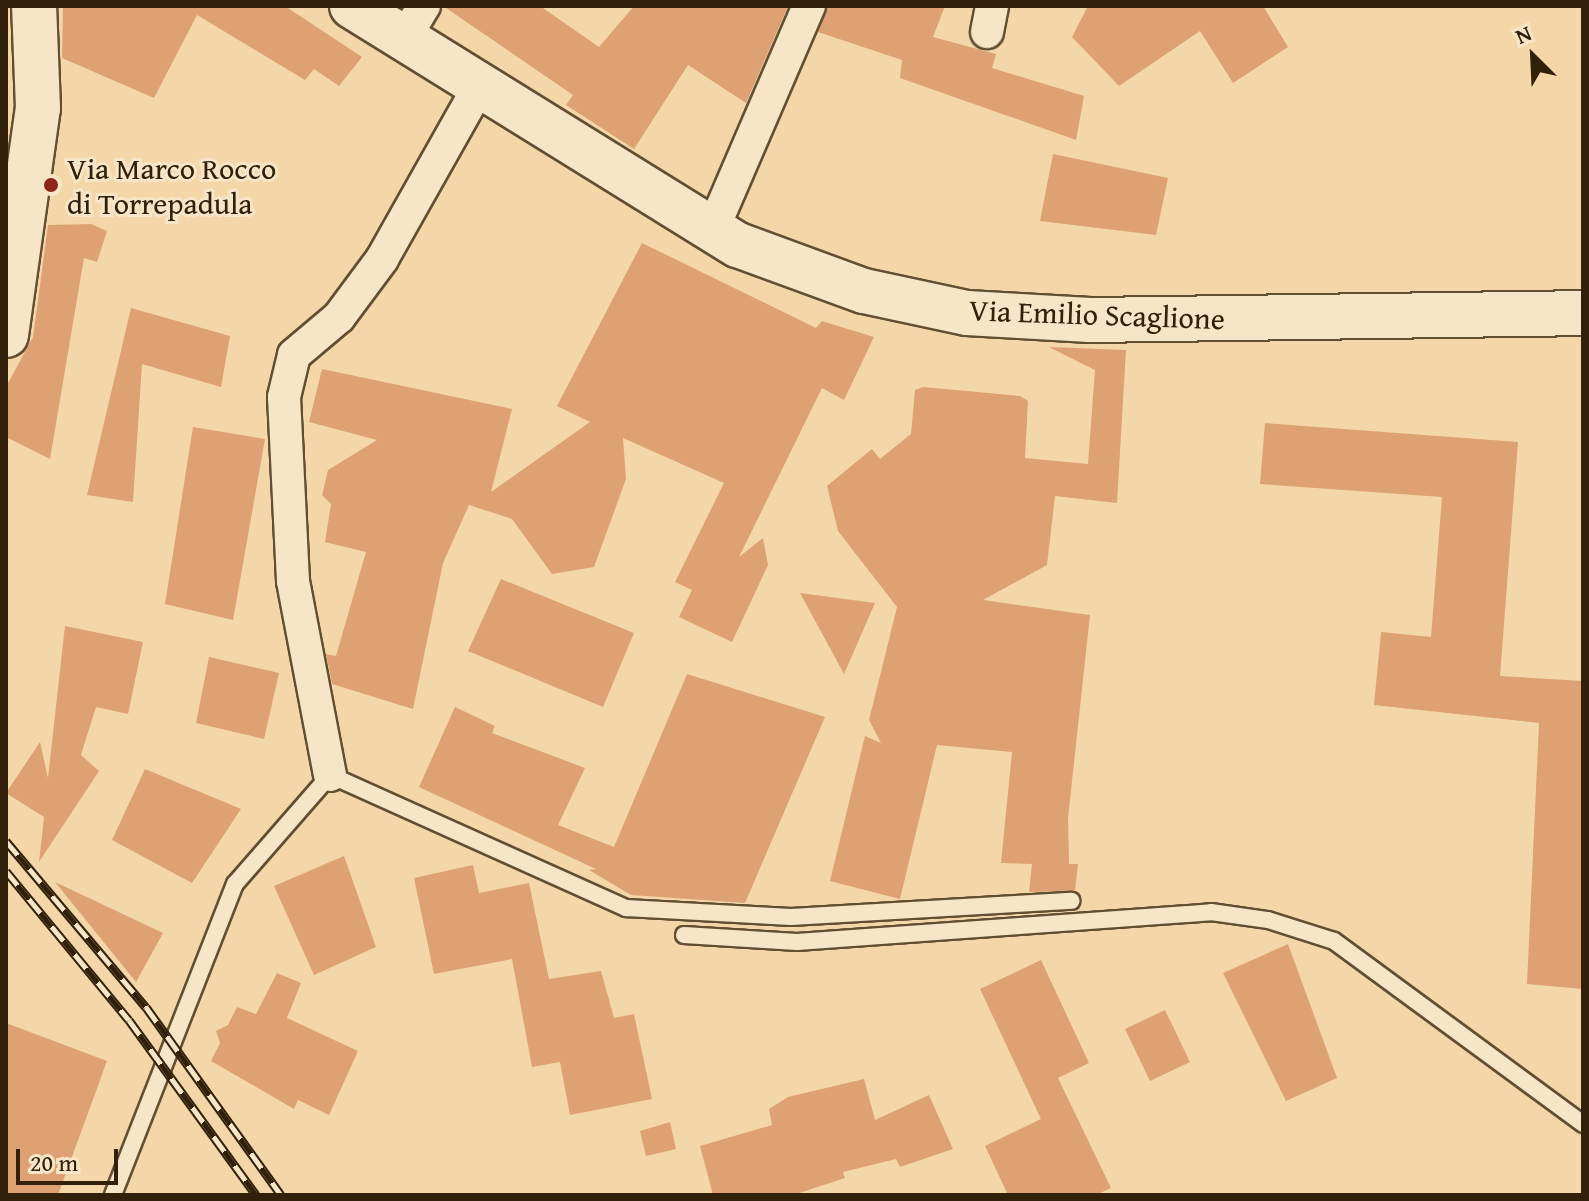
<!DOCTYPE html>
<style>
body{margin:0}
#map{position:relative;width:1589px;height:1201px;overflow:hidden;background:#f3d7a9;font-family:"Gentium Book Plus",serif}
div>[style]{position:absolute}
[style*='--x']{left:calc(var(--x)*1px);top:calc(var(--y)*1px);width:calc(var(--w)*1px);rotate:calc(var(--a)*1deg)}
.building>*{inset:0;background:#dea173}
.roads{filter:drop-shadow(2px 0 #624e32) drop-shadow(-2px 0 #624e32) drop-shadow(0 2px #624e32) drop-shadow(0 -2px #624e32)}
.service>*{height:16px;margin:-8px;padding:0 8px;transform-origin:8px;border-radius:8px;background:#f7e5c7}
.minor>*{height:32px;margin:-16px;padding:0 16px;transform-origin:16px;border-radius:16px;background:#f7e5c7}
.secondary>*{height:44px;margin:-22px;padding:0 22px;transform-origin:22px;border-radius:22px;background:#f7e5c7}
.rail>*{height:9px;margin-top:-4.5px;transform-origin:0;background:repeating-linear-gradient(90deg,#f7e5c7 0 18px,#32200b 0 36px);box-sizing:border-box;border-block:2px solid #32200b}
.dots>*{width:22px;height:22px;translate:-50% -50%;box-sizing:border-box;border:4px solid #f7e5c7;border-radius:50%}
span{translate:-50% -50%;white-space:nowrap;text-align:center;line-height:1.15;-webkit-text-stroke:6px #f7e5c7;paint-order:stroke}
.poi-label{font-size:30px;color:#32200b}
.left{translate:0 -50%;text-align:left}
.street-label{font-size:30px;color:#32200b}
.frame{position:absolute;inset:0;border:8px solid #32200b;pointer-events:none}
.north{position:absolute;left:1493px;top:16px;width:80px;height:80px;-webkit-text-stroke:6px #f7e5c7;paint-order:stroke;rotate:336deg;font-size:22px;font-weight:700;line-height:32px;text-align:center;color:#32200b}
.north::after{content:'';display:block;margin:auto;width:28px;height:36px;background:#32200b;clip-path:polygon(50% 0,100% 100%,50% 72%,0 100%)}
.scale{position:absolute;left:16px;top:1149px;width:102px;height:36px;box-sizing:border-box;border:4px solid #32200b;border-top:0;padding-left:10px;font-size:24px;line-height:28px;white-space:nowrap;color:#32200b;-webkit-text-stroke:6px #f7e5c7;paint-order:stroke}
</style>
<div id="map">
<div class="building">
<i style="clip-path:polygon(63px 6px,285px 6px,362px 57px,339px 86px,314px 69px,305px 80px,197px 15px,154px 98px,62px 58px)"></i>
<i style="clip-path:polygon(443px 6px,540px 6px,599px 47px,634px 6px,788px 6px,746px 103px,688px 65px,634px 149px,566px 105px,573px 95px)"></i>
<i style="clip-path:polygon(828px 6px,945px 6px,933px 37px,996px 54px,992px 68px,1084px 96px,1076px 140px,900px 78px,902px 60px,818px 32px)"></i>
<i style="clip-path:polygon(1088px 6px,1263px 6px,1288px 47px,1233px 83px,1200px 31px,1119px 86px,1072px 37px)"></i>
<i style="clip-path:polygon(1053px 154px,1168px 178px,1156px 235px,1040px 221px)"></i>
<i style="clip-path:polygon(91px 224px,107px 231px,97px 262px,84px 258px,50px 459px,6px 437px,6px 387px,33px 337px,48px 225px)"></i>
<i style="clip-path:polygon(642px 243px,816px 328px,822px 321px,874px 337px,844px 400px,822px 388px,739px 557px,763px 538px,768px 565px,732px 642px,679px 617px,692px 590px,675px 582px,724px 483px,623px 438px,626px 479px,594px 567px,552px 574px,512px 519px,469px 505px,443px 563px,413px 709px,332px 684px,326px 654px,336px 656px,366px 552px,325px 542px,331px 504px,322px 495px,328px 470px,377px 440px,309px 422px,322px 369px,512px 409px,491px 492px,590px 422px,557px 406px)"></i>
<i style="clip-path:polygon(131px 308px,230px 336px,221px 387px,142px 364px,133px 502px,87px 495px)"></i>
<i style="clip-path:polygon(1049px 347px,1126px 350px,1117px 503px,1055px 496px,1047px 565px,983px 600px,1090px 615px,1068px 818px,1069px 864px,1078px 864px,1075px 891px,1029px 892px,1032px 864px,1001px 863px,1012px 752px,937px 745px,900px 899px,830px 881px,865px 736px,881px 743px,869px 720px,897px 607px,838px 531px,827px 486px,872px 449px,880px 459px,911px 434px,915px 390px,923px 387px,1020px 396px,1028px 401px,1025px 458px,1088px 464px,1095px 370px)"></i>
<i style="clip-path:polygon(1265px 423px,1518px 442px,1500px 676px,1583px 681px,1583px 989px,1527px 984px,1539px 723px,1374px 705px,1381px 632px,1431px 637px,1442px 497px,1260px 484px)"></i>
<i style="clip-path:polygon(193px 427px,265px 439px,233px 620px,165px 604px)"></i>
<i style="clip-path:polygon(501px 579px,634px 633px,603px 707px,468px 651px)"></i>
<i style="clip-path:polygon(800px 593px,875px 603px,844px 674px)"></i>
<i style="clip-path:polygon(65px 626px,143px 642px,128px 714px,96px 707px,81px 755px,99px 771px,39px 862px,44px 817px,6px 793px,40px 742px,48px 778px)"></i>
<i style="clip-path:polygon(209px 657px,279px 673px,264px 739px,196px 723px)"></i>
<i style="clip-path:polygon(687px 674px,825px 717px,745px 903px,631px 895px,589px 870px,596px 869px,419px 787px,455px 707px,495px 726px,492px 733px,585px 768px,558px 825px,614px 847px)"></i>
<i style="clip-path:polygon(145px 769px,241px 809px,192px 883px,112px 840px)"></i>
<i style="clip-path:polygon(344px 856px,376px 947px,314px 975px,274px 886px)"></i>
<i style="clip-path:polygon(473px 865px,479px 893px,529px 883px,549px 979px,601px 971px,614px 1018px,634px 1014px,652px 1099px,570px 1115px,560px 1062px,532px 1067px,512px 959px,434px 974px,414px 878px)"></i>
<i style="clip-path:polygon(55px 882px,163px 933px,136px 982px)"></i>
<i style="clip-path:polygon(1288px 944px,1337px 1078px,1286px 1101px,1223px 973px)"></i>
<i style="clip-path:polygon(1041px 960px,1089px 1063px,1058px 1078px,1111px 1188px,1096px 1195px,1008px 1195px,985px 1146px,1041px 1119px,980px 989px)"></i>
<i style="clip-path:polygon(277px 973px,301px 983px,287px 1018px,358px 1051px,329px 1115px,298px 1100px,294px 1109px,211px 1061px,220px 1043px,216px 1031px,228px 1025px,237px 1007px,256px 1014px)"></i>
<i style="clip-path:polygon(1165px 1010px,1190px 1062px,1150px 1081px,1125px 1029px)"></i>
<i style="clip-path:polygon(6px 1023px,107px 1061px,58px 1195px,6px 1195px)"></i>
<i style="clip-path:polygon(864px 1079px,875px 1120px,929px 1095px,953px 1149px,900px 1167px,896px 1159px,843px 1172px,845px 1178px,793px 1195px,713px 1195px,700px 1146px,772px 1125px,769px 1109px,788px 1097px)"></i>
<i style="clip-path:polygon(670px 1122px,676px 1149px,646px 1156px,640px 1131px)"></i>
</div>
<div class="roads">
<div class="service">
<i style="--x:684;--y:935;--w:113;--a:3.5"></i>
<i style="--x:797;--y:942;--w:415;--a:-4.1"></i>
<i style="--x:1211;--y:912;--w:58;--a:8"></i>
<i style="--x:1268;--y:920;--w:69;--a:17.7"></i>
<i style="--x:1334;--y:941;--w:309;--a:36.3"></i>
<i style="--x:113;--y:1195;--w:334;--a:-68.6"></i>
<i style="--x:235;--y:884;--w:145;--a:-48.9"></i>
<i style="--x:330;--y:775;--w:325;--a:24.2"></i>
<i style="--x:626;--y:908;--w:165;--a:3.1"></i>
<i style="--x:791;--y:917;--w:281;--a:-3.3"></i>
</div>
<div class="minor">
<i style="--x:987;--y:32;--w:26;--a:-79"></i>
<i style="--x:404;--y:39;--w:39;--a:-59"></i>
<i style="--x:712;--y:231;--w:245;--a:-66.7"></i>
<i style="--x:330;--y:775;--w:197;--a:-100.8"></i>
<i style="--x:293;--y:581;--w:184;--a:-92.8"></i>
<i style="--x:284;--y:397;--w:43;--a:-76.6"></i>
<i style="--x:294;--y:355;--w:59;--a:-40.2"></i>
<i style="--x:339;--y:317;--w:72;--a:-53.4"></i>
<i style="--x:382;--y:259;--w:197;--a:-60.6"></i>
</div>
<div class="secondary">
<i style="--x:352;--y:6;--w:454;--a:31.8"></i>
<i style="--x:738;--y:245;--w:134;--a:20.1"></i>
<i style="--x:864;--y:291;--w:105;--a:12.1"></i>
<i style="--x:967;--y:313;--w:123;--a:3.3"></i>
<i style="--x:1090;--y:320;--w:493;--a:-0.8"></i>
<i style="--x:6;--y:335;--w:229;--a:-82"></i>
<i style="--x:38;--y:108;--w:102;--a:-92.2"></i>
</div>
</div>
<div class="rail">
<i style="--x:6;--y:841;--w:217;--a:49.9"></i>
<i style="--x:146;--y:1007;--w:231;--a:54.3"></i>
<i style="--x:6;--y:871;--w:193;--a:50.5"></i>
<i style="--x:129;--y:1020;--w:216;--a:54"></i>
</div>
<div class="dots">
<i style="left:51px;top:185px;background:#8f2418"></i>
</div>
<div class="poi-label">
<span class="left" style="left:67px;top:185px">Via Marco Rocco<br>di Torrepadula</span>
</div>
<div class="street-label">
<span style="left:1097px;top:314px;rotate:2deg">Via Emilio Scaglione</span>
</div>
<div class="frame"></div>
<div class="north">N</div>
<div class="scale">20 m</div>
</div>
